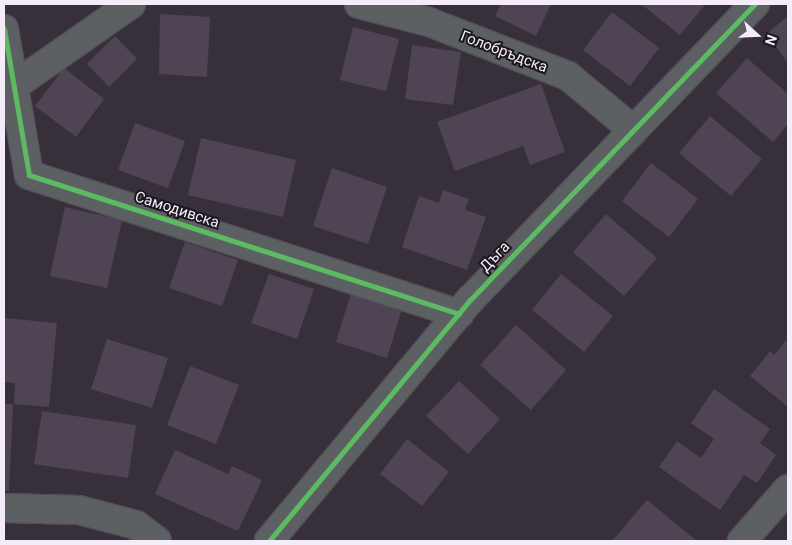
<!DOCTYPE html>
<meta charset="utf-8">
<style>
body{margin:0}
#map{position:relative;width:792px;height:545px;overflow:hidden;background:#37303a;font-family:Roboto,sans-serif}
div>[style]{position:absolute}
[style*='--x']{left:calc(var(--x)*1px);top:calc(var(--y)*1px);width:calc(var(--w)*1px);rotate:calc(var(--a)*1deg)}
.building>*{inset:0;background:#4f4453}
.roads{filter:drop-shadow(1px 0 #544f58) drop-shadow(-1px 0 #544f58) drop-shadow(0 1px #544f58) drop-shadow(0 -1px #544f58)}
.minor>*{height:28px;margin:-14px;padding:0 14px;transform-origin:14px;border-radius:14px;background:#5c6062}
.cycleway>*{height:5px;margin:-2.5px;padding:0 2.5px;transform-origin:2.5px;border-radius:2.5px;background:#5cba63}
span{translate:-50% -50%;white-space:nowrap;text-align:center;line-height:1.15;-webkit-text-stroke:4px #1c171f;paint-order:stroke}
.street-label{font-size:15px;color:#f4ecf8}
.frame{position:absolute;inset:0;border:5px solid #f4ecf8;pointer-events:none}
.north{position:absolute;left:732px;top:10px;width:50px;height:50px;-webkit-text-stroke:4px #1c171f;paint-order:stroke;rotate:110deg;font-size:14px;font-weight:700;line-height:20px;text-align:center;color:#f4ecf8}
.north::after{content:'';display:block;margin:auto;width:18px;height:22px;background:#f4ecf8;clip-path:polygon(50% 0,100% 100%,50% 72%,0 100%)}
</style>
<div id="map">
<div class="building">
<i style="clip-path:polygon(501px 4px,551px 4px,536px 36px,495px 16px)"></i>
<i style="clip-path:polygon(641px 4px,703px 4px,705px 5px,680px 35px)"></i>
<i style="clip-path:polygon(612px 12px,659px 48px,630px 86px,583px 50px)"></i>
<i style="clip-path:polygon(160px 14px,210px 17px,207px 77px,159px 74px)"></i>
<i style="clip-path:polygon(788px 16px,788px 63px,766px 34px)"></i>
<i style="clip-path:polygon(353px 27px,399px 39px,386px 91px,340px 80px)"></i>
<i style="clip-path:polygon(115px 36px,137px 59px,109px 87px,87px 64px)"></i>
<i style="clip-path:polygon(412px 45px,461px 52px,453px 105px,405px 99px)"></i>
<i style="clip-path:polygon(747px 58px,788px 94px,788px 124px,773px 142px,716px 93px)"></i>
<i style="clip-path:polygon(64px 68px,104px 99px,76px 137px,35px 106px)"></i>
<i style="clip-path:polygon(541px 84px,565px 152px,530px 165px,523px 146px,455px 171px,437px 122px)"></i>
<i style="clip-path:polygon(710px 116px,762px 159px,731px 196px,679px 153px)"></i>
<i style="clip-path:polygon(135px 123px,185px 141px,168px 188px,118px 170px)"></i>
<i style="clip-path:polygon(201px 138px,296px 160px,283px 217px,188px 195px)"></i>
<i style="clip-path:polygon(651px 163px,698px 199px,669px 237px,622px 201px)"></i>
<i style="clip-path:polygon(332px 168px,387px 187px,368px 244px,313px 226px)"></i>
<i style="clip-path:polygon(443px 190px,469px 199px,465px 210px,486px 217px,467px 270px,402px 247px,419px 196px,439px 203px)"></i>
<i style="clip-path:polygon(65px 207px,122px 220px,107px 288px,50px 276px)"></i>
<i style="clip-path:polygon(606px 214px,657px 258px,624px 296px,573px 252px)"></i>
<i style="clip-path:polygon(185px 242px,238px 260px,222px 306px,169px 288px)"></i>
<i style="clip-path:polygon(269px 274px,314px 289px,297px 339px,251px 323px)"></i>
<i style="clip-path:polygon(561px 274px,613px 316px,584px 352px,532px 310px)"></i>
<i style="clip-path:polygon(351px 293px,402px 309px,387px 358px,336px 342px)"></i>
<i style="clip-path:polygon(4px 318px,57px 323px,49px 407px,14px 404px,15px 383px,4px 382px)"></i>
<i style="clip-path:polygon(516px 325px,566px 370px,531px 410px,480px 365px)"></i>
<i style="clip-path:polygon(788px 338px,788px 407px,750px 376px,770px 351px,774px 355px)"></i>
<i style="clip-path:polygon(107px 339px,168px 358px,152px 408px,91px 389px)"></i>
<i style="clip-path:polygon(190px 366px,239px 385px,216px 444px,167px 425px)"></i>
<i style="clip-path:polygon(459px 381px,500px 419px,468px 454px,426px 416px)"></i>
<i style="clip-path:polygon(714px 389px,770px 429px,760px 443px,776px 455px,757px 483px,744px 475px,720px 510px,659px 467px,677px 441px,701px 458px,714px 439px,691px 423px)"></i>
<i style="clip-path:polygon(4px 404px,13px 404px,9px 491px,4px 491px)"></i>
<i style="clip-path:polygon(42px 411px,136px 425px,128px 478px,34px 464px)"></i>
<i style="clip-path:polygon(407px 439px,449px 472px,422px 506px,380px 474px)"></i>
<i style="clip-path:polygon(175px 450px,228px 474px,232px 466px,262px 480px,238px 531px,155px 494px)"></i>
<i style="clip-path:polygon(647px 500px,697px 541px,612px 541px)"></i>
</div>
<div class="roads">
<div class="minor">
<i style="--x:359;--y:4;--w:72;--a:14.4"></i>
<i style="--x:429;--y:22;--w:149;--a:21.2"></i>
<i style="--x:568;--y:76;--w:85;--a:39.7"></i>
<i style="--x:4;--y:29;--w:148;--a:80.3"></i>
<i style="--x:29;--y:175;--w:452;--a:17.9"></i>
<i style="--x:14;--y:86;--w:143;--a:-35"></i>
<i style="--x:4;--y:508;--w:75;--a:1.5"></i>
<i style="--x:79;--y:510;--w:59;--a:14.7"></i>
<i style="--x:136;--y:525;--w:26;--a:37"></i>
<i style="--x:269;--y:541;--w:314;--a:-50.2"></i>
<i style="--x:470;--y:300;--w:411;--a:-46.1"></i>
<i style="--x:742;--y:541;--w:69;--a:-48.5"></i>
</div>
</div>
<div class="cycleway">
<i style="--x:4;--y:29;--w:148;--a:80.3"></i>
<i style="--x:29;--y:175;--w:452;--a:17.9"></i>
<i style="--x:269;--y:541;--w:314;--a:-50.2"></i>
<i style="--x:470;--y:300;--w:411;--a:-46.1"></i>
</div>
<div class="street-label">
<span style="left:504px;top:52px;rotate:21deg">Голобръдска</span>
<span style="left:177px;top:210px;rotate:18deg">Самодивска</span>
<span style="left:495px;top:257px;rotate:-46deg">Дъга</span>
</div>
<div class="frame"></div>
<div class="north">N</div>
</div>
